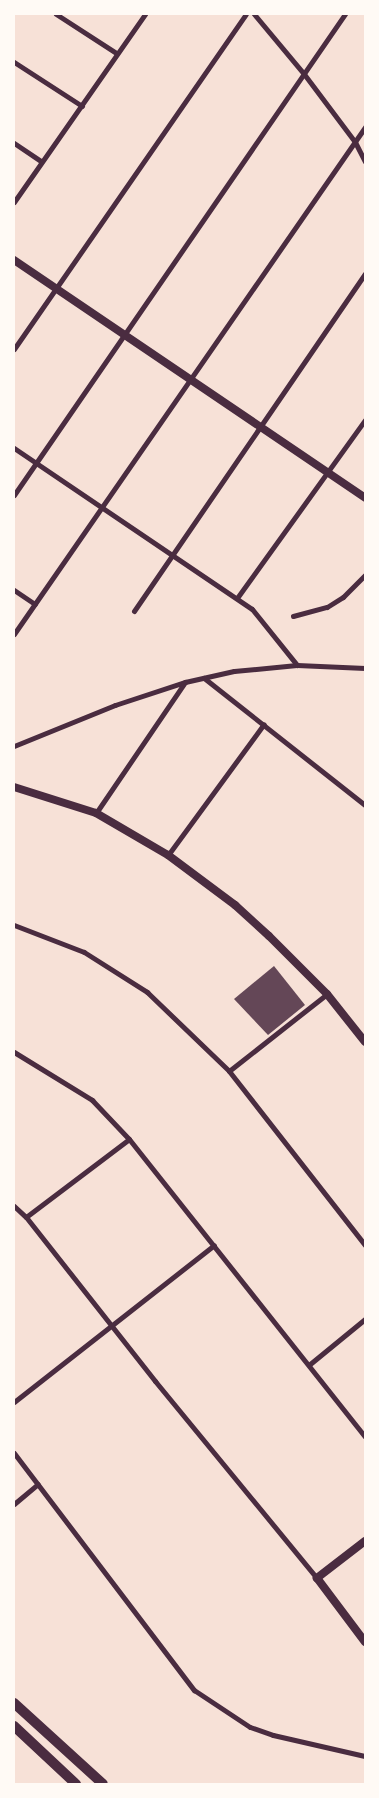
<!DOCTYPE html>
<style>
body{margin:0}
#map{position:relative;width:379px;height:1798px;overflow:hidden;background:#f7e1d7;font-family:"PT Sans",sans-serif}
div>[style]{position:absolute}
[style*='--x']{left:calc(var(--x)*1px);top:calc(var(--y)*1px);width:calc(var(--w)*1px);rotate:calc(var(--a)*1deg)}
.building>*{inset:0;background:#644757}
.minor>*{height:5px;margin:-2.5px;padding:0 2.5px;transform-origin:2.5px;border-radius:2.5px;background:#4a2c40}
.tertiary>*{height:8px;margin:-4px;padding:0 4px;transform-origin:4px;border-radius:4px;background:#4a2c40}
.primary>*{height:10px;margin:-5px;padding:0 5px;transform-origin:5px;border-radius:5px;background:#4a2c40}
span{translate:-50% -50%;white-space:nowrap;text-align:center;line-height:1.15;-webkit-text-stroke:4px #fffaf5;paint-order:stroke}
.frame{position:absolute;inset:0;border:15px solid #fffaf5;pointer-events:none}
</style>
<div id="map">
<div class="building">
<i style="clip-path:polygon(274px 966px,305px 1005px,268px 1035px,234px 999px)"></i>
</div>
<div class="minor">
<i style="--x:56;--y:14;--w:72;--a:33"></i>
<i style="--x:254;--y:14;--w:78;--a:50.2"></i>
<i style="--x:304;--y:74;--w:85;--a:53.1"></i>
<i style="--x:355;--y:142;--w:22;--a:63"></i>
<i style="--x:14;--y:62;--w:81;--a:32.9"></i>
<i style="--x:14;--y:143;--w:32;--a:34"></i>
<i style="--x:14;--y:202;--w:229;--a:-55.1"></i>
<i style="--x:14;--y:349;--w:407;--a:-55.3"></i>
<i style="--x:14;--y:448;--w:287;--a:34.1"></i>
<i style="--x:252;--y:609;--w:72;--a:51.2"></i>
<i style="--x:14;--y:495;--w:584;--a:-55.47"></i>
<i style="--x:14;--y:590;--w:25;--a:34"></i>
<i style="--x:237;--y:598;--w:219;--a:-54.3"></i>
<i style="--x:134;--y:611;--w:409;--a:-55.6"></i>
<i style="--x:293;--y:616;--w:35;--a:-15"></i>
<i style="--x:327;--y:607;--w:19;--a:-32"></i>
<i style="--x:343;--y:597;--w:31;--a:-45"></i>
<i style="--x:14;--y:634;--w:617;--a:-55.3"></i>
<i style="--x:204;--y:678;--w:205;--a:38.3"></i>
<i style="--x:14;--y:746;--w:109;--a:-22.1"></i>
<i style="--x:115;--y:705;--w:74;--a:-18.2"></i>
<i style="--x:185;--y:682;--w:50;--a:-12.7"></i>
<i style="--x:234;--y:671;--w:63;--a:-5.4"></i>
<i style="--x:297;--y:665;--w:68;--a:2.5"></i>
<i style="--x:96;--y:813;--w:158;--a:-55.8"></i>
<i style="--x:168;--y:855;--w:162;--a:-53.8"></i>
<i style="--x:14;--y:925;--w:75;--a:21.1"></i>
<i style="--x:84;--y:952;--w:75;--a:32.4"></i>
<i style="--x:147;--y:992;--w:114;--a:43.9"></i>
<i style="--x:229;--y:1071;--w:221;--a:52"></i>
<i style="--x:14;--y:1052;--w:92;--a:31.6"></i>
<i style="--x:92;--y:1100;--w:54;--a:46.5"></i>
<i style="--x:129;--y:1139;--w:380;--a:51.6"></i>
<i style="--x:229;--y:1071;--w:125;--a:-38.2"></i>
<i style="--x:14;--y:1206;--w:16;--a:43"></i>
<i style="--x:26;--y:1217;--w:209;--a:51.8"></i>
<i style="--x:155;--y:1381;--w:255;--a:50.6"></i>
<i style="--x:26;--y:1217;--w:129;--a:-37.1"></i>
<i style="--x:310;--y:1364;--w:71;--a:-39.3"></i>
<i style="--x:14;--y:1402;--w:254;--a:-38.1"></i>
<i style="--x:14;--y:1453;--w:298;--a:52.8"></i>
<i style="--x:194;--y:1690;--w:67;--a:33.5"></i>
<i style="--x:250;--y:1727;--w:24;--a:19"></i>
<i style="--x:273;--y:1735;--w:94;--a:12.9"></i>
<i style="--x:14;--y:1504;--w:31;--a:-40"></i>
</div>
<div class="tertiary">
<i style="--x:14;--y:260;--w:424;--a:34.1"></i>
<i style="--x:14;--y:787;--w:86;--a:17.6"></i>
<i style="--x:96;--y:813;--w:83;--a:30.3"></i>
<i style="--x:168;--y:855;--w:84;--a:36.7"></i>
<i style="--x:235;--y:905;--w:46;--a:42.4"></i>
<i style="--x:269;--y:936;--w:82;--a:45"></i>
<i style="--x:327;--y:994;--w:61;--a:51.6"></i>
<i style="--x:365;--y:1541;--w:61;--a:142.4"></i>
<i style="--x:317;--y:1578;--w:80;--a:53.1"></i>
</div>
<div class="primary">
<i style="--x:14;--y:1703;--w:120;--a:42.3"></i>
<i style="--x:14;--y:1726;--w:85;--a:43.1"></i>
</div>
<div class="frame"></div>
</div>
